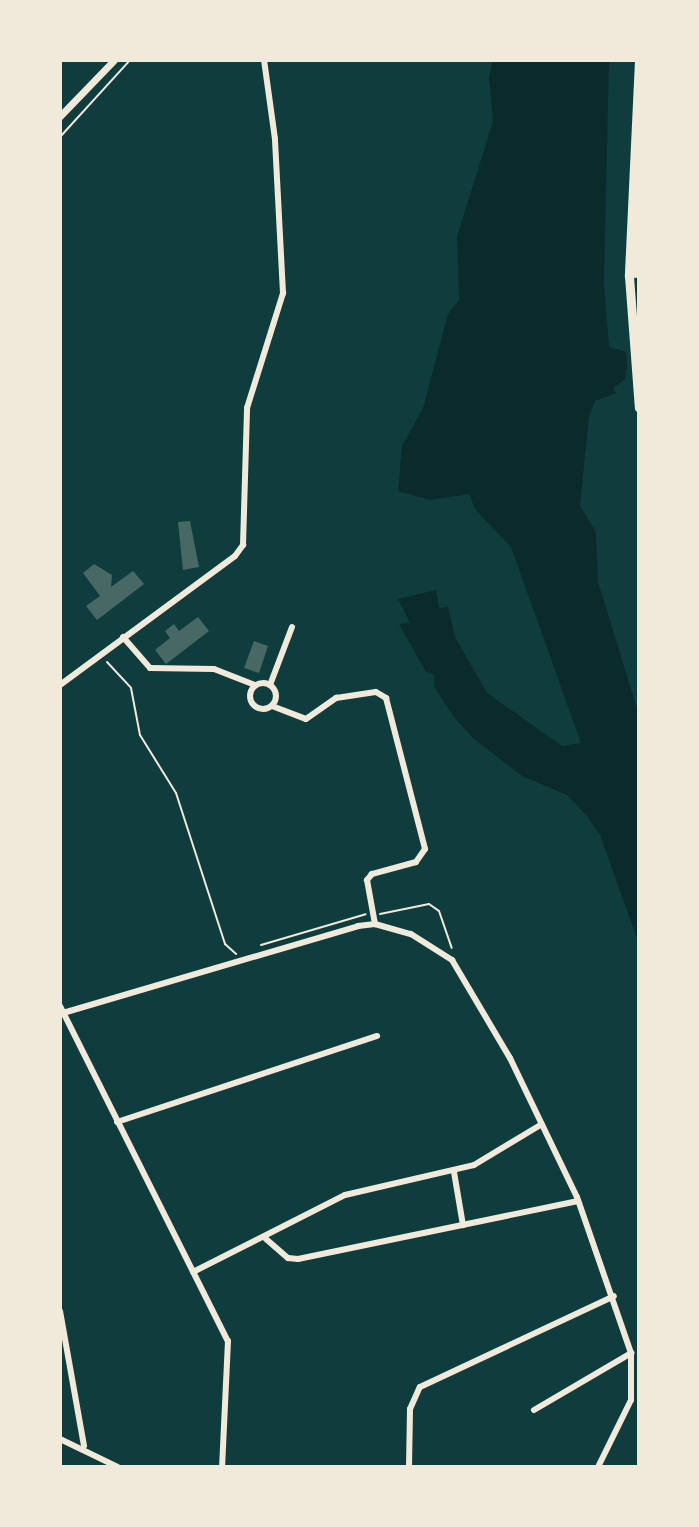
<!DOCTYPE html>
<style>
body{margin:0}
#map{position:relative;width:699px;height:1527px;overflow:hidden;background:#0f3d3e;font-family:Barlow,sans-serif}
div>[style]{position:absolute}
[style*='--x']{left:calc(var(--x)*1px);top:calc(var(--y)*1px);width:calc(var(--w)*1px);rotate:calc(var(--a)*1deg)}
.water>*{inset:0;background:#0a2a2b}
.building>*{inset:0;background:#486865}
.path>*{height:2px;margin:-1px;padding:0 1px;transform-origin:1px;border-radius:1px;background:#f1e9da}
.minor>*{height:6px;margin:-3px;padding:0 3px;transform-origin:3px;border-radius:3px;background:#f1e9da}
.minor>.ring{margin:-3px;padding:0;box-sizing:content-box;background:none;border:6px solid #f1e9da;border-radius:50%}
.tertiary>*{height:7px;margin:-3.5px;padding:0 3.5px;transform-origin:3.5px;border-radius:3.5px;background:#f1e9da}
.primary>*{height:9px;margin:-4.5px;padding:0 4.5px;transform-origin:4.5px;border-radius:4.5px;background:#f1e9da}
span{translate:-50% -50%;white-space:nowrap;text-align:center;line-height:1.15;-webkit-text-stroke:6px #f1e9da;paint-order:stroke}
.frame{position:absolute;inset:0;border:62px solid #f1e9da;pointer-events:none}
</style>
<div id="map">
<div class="water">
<i style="clip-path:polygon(493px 60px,609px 60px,604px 283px,609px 347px,626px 352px,627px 367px,625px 379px,613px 388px,616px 393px,595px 401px,589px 416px,580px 506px,596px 532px,598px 582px,639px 715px,639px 944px,600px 835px,587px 816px,567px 795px,522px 776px,474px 739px,453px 716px,434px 686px,434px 675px,426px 672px,399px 624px,410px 623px,398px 599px,436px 590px,439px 608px,448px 607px,455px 637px,487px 693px,562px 746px,581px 743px,511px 547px,475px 509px,469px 494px,430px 500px,398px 491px,402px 446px,423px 408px,448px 314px,459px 300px,457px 237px,493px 121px,489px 77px)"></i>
</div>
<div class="building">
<i style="clip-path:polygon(190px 521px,199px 567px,183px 570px,178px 522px)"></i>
<i style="clip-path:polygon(94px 564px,112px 575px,111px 587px,133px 571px,144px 584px,97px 620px,86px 606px,100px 596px,83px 573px)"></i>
<i style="clip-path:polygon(198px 617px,209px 631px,166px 664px,155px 650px,170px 638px,165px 631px,174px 624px,179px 631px)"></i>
<i style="clip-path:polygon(254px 641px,268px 646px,259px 673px,244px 668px)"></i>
</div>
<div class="path">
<i style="--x:60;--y:137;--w:104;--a:-47.7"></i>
<i style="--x:107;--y:662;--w:35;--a:47"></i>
<i style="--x:131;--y:688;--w:48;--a:79.2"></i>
<i style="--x:140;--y:735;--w:68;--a:58.2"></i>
<i style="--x:176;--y:793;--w:159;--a:72"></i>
<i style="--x:225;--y:944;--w:15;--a:42"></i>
<i style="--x:380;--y:914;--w:50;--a:-11.5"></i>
<i style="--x:429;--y:904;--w:12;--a:35"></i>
<i style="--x:439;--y:911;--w:39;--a:71"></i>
<i style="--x:261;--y:945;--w:109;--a:-16.4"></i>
</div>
<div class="minor">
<i style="--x:123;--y:637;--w:41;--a:48.9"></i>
<i style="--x:150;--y:668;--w:64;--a:0.9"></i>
<i style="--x:214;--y:669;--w:44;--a:21.3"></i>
<i class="ring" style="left:250px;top:683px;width:20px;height:20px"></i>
<i style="--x:60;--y:685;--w:217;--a:-36.4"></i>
<i style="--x:235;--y:556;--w:14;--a:-54"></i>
<i style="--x:243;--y:545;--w:137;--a:-88.3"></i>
<i style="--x:247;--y:408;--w:121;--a:-72.6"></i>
<i style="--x:283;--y:293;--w:154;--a:-93"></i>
<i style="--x:275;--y:139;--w:80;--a:-97.9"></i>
<i style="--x:270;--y:685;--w:62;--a:-69.2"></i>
<i style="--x:272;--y:706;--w:36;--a:21"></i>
<i style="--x:306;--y:719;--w:37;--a:-35"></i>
<i style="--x:336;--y:698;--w:40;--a:-8.5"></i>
<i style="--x:376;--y:692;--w:12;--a:31"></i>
<i style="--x:386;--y:698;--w:156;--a:75.5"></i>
<i style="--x:425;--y:849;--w:16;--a:125"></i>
<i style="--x:416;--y:862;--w:46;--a:164.7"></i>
<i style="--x:372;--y:874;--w:8;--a:130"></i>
<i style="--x:367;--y:880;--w:45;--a:79.7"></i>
<i style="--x:60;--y:1006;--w:375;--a:63.4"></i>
<i style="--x:228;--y:1341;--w:126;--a:92.7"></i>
<i style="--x:63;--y:1013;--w:308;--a:-16.4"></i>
<i style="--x:358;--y:926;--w:17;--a:-7"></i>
<i style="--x:375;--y:924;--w:37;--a:16"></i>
<i style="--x:411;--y:934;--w:49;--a:32.4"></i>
<i style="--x:452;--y:960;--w:114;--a:59.4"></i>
<i style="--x:510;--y:1058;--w:154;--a:64.3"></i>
<i style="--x:577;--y:1197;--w:165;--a:70.9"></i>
<i style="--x:631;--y:1353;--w:47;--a:90"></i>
<i style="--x:631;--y:1400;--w:75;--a:116.2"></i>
<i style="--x:117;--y:1122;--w:274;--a:-18.3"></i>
<i style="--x:454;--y:1172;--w:54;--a:80.4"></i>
<i style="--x:266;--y:1239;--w:29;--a:41"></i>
<i style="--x:288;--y:1258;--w:10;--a:6"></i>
<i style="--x:298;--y:1259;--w:286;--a:-11.7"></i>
<i style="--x:193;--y:1272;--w:170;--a:-26.9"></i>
<i style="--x:345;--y:1195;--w:132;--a:-13.1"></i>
<i style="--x:474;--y:1165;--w:79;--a:-31.1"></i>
<i style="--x:60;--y:1311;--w:137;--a:79.9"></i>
<i style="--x:534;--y:1410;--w:113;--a:-30.4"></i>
<i style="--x:60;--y:1439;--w:64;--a:25.8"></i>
<i style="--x:409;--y:1467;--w:58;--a:-89"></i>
<i style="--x:410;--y:1409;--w:24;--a:-66"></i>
<i style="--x:420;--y:1387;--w:214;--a:-25.1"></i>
</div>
<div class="tertiary">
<i style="--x:60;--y:116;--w:78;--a:-46"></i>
</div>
<div class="primary">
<i style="--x:639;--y:60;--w:216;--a:92.7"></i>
<i style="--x:629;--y:276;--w:132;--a:85.7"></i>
<i style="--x:635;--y:273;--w:71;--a:-86.8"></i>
</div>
<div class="frame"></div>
</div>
